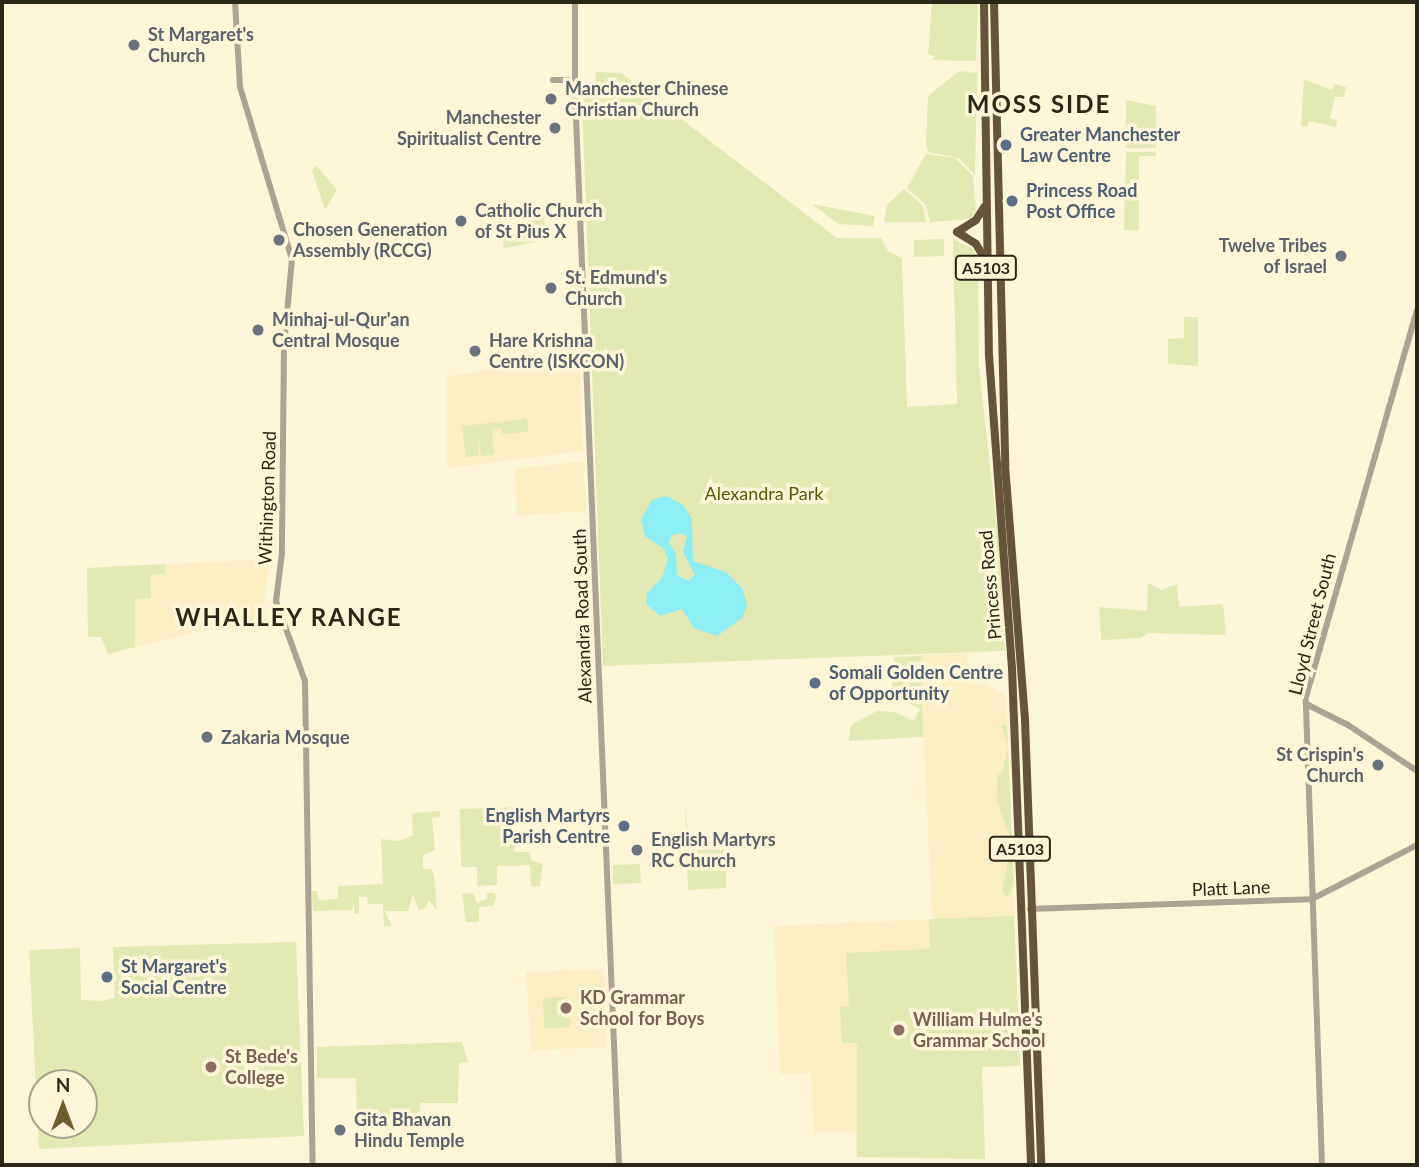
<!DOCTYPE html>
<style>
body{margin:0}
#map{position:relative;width:1419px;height:1167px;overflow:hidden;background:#fdf5d8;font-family:Lato,sans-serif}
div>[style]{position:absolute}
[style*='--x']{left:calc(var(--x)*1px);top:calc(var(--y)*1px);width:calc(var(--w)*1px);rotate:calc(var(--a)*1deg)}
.built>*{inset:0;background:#faeec2}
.green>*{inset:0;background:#e3e9b2}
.water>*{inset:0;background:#8eeef5}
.tertiary>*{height:6px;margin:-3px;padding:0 3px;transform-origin:3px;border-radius:3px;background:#ada296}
.trunk>*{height:8px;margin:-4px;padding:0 4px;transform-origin:4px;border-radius:4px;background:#66533b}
.dots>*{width:19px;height:19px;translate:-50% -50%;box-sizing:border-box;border:4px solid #fdf5d8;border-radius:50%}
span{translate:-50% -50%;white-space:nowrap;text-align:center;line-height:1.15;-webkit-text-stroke:7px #fdf5d8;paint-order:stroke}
.shield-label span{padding:2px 5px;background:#fdf5d8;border:2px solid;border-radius:5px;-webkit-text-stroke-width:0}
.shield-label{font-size:16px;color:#2a2618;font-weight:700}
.worship-label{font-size:18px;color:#5b616d;font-weight:700}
.left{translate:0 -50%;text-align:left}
.right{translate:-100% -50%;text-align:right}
.service-label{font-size:18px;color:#4e5e75;font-weight:700}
.park-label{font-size:18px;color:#555a07}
.street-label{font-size:18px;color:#2a2618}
.education-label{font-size:18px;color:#785e54;font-weight:700}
.district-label{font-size:24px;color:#2a2618;font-weight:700;letter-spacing:2px}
.frame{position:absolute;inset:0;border:4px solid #2a2618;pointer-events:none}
.north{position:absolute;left:28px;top:1069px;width:70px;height:70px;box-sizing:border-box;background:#fdf5d8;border:2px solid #a9a28b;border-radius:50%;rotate:0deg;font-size:19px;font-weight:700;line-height:28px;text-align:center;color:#2a2618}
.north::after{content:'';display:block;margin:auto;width:24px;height:32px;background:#705d2c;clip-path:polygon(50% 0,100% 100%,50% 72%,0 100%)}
</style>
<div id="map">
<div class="built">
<i style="clip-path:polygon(575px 354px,579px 357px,583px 451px,447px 468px,447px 377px)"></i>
<i style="clip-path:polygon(583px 461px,586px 511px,517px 516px,515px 469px)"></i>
<i style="clip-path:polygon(270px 559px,264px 604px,268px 623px,264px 627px,200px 631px,108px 654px,101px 637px,88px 637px,87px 568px)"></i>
<i style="clip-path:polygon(967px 654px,969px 683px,986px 684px,1006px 696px,1020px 1066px,982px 1067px,985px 1159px,857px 1157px,855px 1133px,817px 1132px,814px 1137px,811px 1073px,780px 1074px,774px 926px,932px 919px,920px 655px)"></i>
<i style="clip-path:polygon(604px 969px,607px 1047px,531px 1050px,526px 972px)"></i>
</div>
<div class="green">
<i style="clip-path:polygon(932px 2px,978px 2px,976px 61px,931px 60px,935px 57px,928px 54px)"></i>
<i style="clip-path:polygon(959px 71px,977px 73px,975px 175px,959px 158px,928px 152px,926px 145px,928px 96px)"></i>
<i style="clip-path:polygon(596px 72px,621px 73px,837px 238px,881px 238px,888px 251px,902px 258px,907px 407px,957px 404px,953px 239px,973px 249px,978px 258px,979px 367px,1000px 554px,1005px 651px,603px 666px,582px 103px,595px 88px)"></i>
<i style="clip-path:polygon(1304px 80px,1332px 90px,1334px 84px,1346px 87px,1344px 97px,1335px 97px,1330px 118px,1337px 120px,1336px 127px,1309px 121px,1307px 127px,1301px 126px)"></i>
<i style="clip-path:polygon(1126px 100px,1156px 106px,1156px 148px,1126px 148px)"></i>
<i style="clip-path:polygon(1126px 152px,1156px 152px,1156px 156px,1139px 156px,1139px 230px,1124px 230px)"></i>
<i style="clip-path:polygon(926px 154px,955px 158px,973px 176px,976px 212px,970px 219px,930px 222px,926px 205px,907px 188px)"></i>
<i style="clip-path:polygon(317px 166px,337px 190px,325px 210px,312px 170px)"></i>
<i style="clip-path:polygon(904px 189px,923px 206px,926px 222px,884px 222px,887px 205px)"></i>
<i style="clip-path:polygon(812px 204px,875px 216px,873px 226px,838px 224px)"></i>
<i style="clip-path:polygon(544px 218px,548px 240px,504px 248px,500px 226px)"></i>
<i style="clip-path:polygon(944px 239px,944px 256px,914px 257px,914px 240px)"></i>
<i style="clip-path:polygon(1184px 317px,1198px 317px,1198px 366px,1168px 364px,1168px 339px,1184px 338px)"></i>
<i style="clip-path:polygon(527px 419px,528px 432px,502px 434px,501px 428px,492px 429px,494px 455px,481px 456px,477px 430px,479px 456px,466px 457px,462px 426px)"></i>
<i style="clip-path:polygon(165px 564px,165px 574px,150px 575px,151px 598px,135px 599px,135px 647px,108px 654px,101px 637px,88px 637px,87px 568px)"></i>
<i style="clip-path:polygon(1148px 583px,1161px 590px,1177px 584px,1179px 607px,1223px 604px,1226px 635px,1148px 633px,1141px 638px,1101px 640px,1099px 607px,1147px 611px)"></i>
<i style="clip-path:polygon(921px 656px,923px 737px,849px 741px,851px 725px,877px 711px,895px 712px,914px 721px,920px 709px,891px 693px,894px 657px)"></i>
<i style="clip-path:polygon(1001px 725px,1007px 725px,1014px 884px,1007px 898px,1002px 891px,1008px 861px,1005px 836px,1009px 834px,997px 802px,998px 774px,1002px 775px,1008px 747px)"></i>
<i style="clip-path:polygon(685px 800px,688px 838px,725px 837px,726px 888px,688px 890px)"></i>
<i style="clip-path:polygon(525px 807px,526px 818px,517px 813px,515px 818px,514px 852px,530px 852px,531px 860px,543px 864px,540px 886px,531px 886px,530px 865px,497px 866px,497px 885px,477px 886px,477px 867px,461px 867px,460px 809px)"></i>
<i style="clip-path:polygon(440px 811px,440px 817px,432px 818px,435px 850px,423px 855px,423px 869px,431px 869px,434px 875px,437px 910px,428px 900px,427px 907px,419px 910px,413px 895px,408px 911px,385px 911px,392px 926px,384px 926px,383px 904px,368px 904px,367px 897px,359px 897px,359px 914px,354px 914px,354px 903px,351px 910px,313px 911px,312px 891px,317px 891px,318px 900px,338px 899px,338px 886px,383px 884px,381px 839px,400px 841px,413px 835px,412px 813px)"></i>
<i style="clip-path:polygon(640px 864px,641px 883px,613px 884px,613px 865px)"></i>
<i style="clip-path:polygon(473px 893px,477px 903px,487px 899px,487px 893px,495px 893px,496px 898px,493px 906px,479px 907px,479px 922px,466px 922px,462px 894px)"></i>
<i style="clip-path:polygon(1014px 916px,1020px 1066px,982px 1067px,985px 1159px,857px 1157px,857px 1043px,842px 1043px,840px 1007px,849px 1006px,846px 953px,930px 949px,929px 919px)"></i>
<i style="clip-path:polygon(evenodd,296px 942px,304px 1136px,39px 1149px,29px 950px,80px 948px,81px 1000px,101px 1001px,115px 998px,113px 947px,296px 942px,42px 1083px,84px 1083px,84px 1125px,42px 1125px,42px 1083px)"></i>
<i style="clip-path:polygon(569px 997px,570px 1027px,544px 1028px,543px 998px)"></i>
<i style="clip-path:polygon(462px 1042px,468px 1062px,459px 1063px,458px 1103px,420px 1103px,420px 1114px,357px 1117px,356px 1078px,317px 1078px,317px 1047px)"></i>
</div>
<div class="water">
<i style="clip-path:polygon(evenodd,667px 496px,683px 505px,692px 519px,693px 561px,726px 572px,743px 589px,747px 606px,742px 618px,717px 636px,694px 628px,682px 609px,660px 616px,646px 604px,647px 593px,662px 578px,668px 559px,664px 549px,645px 536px,641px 520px,652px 500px,667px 496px,682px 533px,687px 537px,683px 552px,695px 575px,688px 581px,677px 575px,676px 553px,669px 543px,672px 535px,682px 533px)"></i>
</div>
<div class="tertiary">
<i style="--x:235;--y:2;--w:85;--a:86.6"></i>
<i style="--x:240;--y:87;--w:180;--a:73.2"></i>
<i style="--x:292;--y:259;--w:87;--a:95.3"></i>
<i style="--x:284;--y:346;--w:207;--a:90.6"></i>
<i style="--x:282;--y:553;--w:48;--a:97.1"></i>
<i style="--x:276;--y:601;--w:85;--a:70.1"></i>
<i style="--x:305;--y:681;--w:484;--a:89.1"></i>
<i style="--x:575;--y:2;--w:91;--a:90"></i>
<i style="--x:575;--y:93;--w:1073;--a:87.65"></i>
<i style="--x:553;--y:80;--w:15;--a:0"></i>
<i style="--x:568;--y:80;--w:11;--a:56"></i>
<i style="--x:1306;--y:704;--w:47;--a:26.6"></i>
<i style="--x:1348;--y:725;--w:83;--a:33.7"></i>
<i style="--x:1030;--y:909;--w:282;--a:-2"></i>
<i style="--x:1312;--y:899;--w:118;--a:-27.2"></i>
<i style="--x:1322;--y:1165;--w:468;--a:-92"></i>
<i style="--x:1306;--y:697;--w:402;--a:-74"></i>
</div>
<div class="trunk">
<i style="--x:984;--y:2;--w:353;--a:89.2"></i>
<i style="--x:989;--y:355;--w:314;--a:85.8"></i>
<i style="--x:1012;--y:668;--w:497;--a:87.8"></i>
<i style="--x:994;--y:2;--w:463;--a:88.6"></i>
<i style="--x:1005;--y:465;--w:256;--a:85.5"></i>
<i style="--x:1025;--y:720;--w:445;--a:87.9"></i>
<i style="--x:957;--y:232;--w:22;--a:32"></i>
<i style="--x:976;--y:244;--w:16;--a:60"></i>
<i style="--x:957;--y:232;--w:22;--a:-32"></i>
<i style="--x:976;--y:220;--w:15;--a:-58"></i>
</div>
<div class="dots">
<i style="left:134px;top:45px;background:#6b7280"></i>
<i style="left:551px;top:99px;background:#6b7280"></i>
<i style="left:555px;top:128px;background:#6b7280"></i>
<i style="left:1006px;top:145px;background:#5c6f8a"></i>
<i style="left:1012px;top:201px;background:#5c6f8a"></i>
<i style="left:461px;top:221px;background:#6b7280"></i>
<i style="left:279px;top:240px;background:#6b7280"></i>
<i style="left:1341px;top:256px;background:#6b7280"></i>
<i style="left:551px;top:288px;background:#6b7280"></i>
<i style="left:258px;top:330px;background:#6b7280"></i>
<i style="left:475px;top:351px;background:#6b7280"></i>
<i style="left:815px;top:683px;background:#5c6f8a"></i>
<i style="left:207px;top:737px;background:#6b7280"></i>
<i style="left:1378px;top:765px;background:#6b7280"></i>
<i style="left:624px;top:826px;background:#5c6f8a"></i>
<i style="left:637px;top:850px;background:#6b7280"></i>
<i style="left:107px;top:977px;background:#5c6f8a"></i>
<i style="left:566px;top:1008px;background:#8d6e63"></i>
<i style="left:899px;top:1030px;background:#8d6e63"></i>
<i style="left:211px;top:1067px;background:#8d6e63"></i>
<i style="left:340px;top:1130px;background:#6b7280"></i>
</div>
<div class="shield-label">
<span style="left:986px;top:268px">A5103</span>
<span style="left:1020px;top:849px">A5103</span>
</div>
<div class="worship-label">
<span class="left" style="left:148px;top:45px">St Margaret's<br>Church</span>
<span class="left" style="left:565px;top:99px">Manchester Chinese<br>Christian Church</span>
<span class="right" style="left:541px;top:128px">Manchester<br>Spiritualist Centre</span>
<span class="left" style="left:475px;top:221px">Catholic Church<br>of St Pius X</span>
<span class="left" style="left:293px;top:240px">Chosen Generation<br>Assembly (RCCG)</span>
<span class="right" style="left:1327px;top:256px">Twelve Tribes<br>of Israel</span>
<span class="left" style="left:565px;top:288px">St. Edmund's<br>Church</span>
<span class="left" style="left:272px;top:330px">Minhaj-ul-Qur'an<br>Central Mosque</span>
<span class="left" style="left:489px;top:351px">Hare Krishna<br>Centre (ISKCON)</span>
<span class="left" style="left:221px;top:737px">Zakaria Mosque</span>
<span class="right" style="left:1364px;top:765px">St Crispin's<br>Church</span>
<span class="left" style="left:651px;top:850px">English Martyrs<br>RC Church</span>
<span class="left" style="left:354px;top:1130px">Gita Bhavan<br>Hindu Temple</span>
</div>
<div class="service-label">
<span class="left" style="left:1020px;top:145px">Greater Manchester<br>Law Centre</span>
<span class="left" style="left:1026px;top:201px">Princess Road<br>Post Office</span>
<span class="left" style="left:829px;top:683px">Somali Golden Centre<br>of Opportunity</span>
<span class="right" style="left:610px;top:826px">English Martyrs<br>Parish Centre</span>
<span class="left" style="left:121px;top:977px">St Margaret's<br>Social Centre</span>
</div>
<div class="park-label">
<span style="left:764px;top:493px">Alexandra Park</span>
</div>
<div class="street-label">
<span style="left:267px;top:498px;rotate:-88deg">Withington Road</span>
<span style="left:990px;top:585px;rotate:-95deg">Princess Road</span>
<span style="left:582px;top:616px;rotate:-92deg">Alexandra Road South</span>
<span style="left:1312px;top:624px;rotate:-76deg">Lloyd Street South</span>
<span style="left:1231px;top:888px;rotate:-2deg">Platt Lane</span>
</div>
<div class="education-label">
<span class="left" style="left:580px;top:1008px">KD Grammar<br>School for Boys</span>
<span class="left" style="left:913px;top:1030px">William Hulme's<br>Grammar School</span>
<span class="left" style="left:225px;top:1067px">St Bede's<br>College</span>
</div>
<div class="district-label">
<span style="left:1039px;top:104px">MOSS SIDE</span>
<span style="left:289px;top:617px">WHALLEY RANGE</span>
</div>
<div class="frame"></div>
<div class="north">N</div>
</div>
